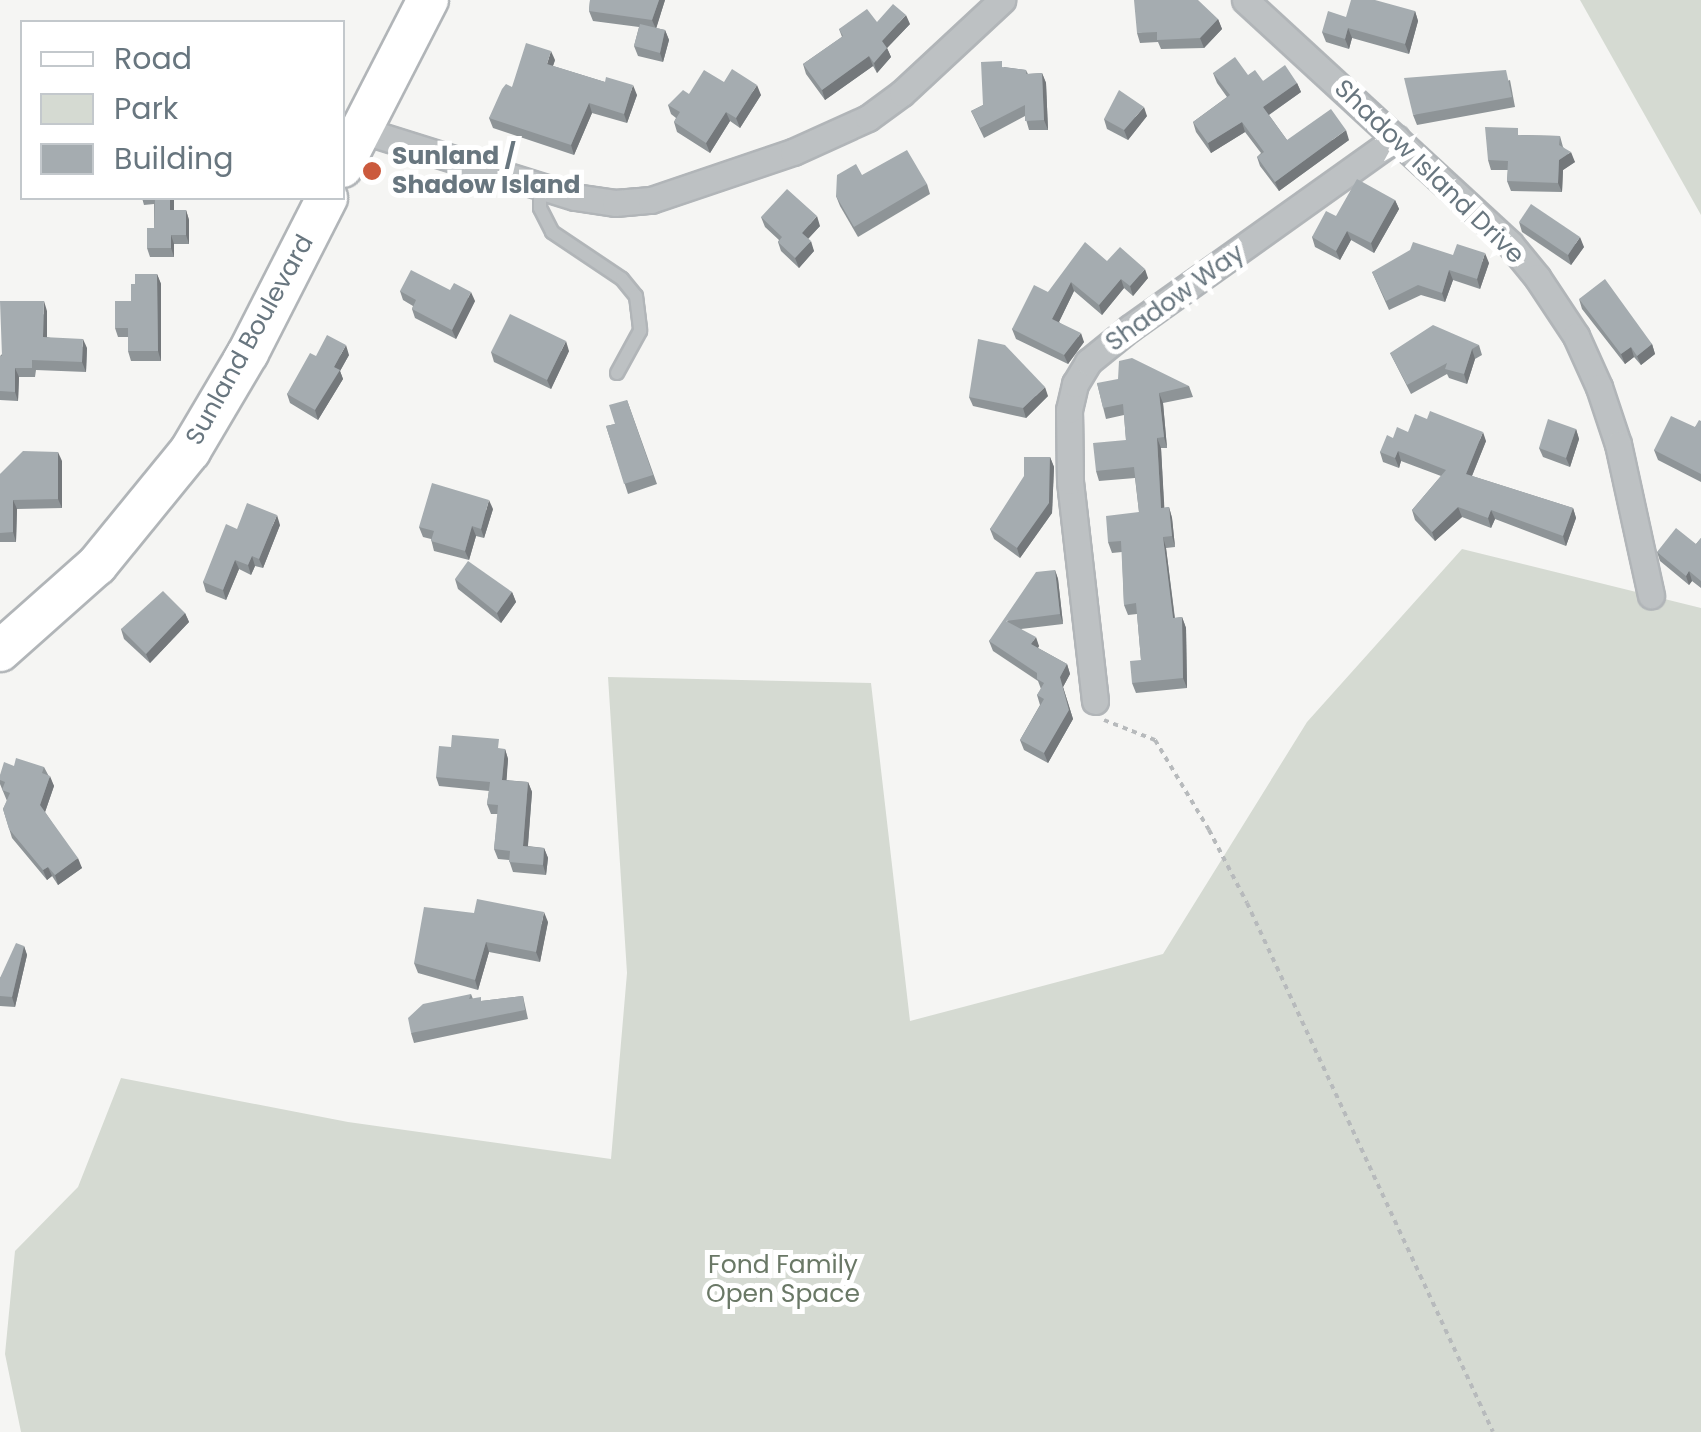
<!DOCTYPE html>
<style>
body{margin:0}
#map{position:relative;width:1701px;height:1432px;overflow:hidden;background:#f5f5f3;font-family:Poppins,sans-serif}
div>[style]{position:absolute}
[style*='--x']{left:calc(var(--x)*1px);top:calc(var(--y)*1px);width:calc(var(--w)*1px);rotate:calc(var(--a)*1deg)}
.green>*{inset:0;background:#d5dad2}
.path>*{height:4px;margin-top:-2px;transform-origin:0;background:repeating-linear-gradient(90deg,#b7babc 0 5px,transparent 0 10px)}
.roads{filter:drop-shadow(2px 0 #b1b5b8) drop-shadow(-2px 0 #b1b5b8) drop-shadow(0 2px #b1b5b8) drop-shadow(0 -2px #b1b5b8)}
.service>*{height:12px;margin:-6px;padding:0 6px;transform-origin:6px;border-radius:6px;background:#bdc1c3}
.minor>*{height:25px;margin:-12.5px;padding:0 12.5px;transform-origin:12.5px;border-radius:12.5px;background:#bdc1c3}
.primary>*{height:40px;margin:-20px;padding:0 20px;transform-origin:20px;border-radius:20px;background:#fff}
.wall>*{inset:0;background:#8e9497}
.shaded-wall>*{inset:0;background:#74787b}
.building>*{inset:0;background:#a5acb0}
.dots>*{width:28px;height:28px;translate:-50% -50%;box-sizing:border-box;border:5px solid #fff;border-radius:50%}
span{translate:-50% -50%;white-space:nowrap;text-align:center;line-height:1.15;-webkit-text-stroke:10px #fff;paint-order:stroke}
.poi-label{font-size:25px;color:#68767f;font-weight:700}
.left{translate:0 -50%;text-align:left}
.street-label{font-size:25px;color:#68767f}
.park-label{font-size:25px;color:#6a7866}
.legend{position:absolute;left:20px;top:20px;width:325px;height:180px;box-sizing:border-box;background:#fff;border:2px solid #c3c8cc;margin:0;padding:12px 18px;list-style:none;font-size:30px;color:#68767f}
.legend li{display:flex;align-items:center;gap:20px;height:50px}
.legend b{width:50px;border:2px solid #c3c8cc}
</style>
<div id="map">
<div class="green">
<i style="clip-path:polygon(1580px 0,1701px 0,1701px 215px)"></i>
<i style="clip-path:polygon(1462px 549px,1701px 608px,1701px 1432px,21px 1432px,5px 1354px,15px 1251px,78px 1187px,121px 1078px,348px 1122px,611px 1159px,627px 973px,608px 677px,871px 683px,910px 1021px,1163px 954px,1307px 722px)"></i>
</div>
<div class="path">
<i style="--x:1104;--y:720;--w:55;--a:21.4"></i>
<i style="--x:1155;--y:740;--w:105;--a:59"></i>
<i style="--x:1209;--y:830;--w:82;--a:62.5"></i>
<i style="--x:1247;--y:903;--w:583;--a:65.06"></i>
</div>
<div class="roads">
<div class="service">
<i style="--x:540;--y:186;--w:22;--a:90"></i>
<i style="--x:540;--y:208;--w:27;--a:63"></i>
<i style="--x:552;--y:232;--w:84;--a:33.9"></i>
<i style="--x:622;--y:279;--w:22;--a:51"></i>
<i style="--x:636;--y:296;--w:35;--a:83"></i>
<i style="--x:640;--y:331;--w:48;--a:118.7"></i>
</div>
<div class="minor">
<i style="--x:1245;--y:0;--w:360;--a:42.6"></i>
<i style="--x:1510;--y:244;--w:43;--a:50.7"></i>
<i style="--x:1537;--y:277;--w:71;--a:56.5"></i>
<i style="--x:1576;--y:336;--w:56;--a:65.7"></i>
<i style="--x:1599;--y:387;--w:60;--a:71.6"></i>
<i style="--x:1618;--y:444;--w:155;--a:77.7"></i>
<i style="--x:361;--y:130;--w:224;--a:17.4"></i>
<i style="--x:575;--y:197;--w:40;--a:8.5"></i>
<i style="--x:615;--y:203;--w:36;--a:-5"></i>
<i style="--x:651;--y:200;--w:150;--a:-18.7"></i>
<i style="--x:793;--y:152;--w:82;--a:-24.4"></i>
<i style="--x:868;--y:118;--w:42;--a:-36.3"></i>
<i style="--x:902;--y:93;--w:137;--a:-42.9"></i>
<i style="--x:1095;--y:701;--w:221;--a:-96.5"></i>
<i style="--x:1070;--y:481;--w:71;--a:-90.8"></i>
<i style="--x:1069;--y:410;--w:27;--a:-77"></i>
<i style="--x:1075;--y:384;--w:26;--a:-59"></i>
<i style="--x:1088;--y:362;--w:54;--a:-39"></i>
<i style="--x:1130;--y:328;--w:327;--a:-35.5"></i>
</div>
<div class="primary">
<i style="--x:342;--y:167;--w:188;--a:-62.8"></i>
<i style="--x:0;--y:651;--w:130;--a:-41.6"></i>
<i style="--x:97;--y:565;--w:147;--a:-50.8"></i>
<i style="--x:190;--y:451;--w:114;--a:-59.4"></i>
<i style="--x:248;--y:353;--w:174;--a:-63"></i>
</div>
</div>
<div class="wall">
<i style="clip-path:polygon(590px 0,665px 0,656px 28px,665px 30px,669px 40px,663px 62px,638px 56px,634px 46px,639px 27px,593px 21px,589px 11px)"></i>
<i style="clip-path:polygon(1415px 11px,1418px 21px,1409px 54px,1352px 38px,1349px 49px,1326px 42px,1322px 32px,1346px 17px)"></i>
<i style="clip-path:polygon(1218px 19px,1222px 29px,1204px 48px,1161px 49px,1158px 42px,1140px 43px,1137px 33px)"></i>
<i style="clip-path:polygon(877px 22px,910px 24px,887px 48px,891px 57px,877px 73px,873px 66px,825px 100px,806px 74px,803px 64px,842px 37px,839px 29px)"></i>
<i style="clip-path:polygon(555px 60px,553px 66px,605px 82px,637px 95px,627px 123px,592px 113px,574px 155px,493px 128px,489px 118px,512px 87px)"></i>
<i style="clip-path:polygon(1004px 67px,1026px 70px,1028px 74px,1042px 73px,1046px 83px,1048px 130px,1029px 130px,1025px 116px,984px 138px,971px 111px,983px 105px)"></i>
<i style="clip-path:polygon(1213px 73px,1248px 75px,1263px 81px,1297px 83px,1301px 92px,1269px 115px,1287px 140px,1349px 140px,1279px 191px,1260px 166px,1257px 157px,1261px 153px,1245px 132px,1211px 153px,1196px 132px,1193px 122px,1227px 97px,1217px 83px)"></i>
<i style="clip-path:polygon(1510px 80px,1515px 107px,1417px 125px,1413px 115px)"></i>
<i style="clip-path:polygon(724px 82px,761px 95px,740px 128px,730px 121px,710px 153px,677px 132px,674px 122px,676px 118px,671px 114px,668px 105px,689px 94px)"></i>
<i style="clip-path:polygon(1147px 116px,1128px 140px,1107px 129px,1104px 119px)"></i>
<i style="clip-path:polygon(1521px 135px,1560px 136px,1563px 147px,1575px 162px,1563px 170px,1562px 192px,1511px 191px,1507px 181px,1508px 170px,1491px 170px,1488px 160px)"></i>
<i style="clip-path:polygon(862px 175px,927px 184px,930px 194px,858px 237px,840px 206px,836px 196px)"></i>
<i style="clip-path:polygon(142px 198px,174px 198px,174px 210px,186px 210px,189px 220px,189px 244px,174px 244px,174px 257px,150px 257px,147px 248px,154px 228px,154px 204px,144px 205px)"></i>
<i style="clip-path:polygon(1395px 200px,1399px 209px,1374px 253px,1351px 240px,1340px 260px,1315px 247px,1312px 237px,1336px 216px)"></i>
<i style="clip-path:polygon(761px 217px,820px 226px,808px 239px,814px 251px,799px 268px,781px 251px,778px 242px,779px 240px,765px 227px)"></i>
<i style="clip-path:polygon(1519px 222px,1584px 247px,1571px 265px,1522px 232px)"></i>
<i style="clip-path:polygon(1453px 255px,1489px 263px,1480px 289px,1453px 280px,1445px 302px,1421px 295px,1389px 310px,1372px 272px)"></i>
<i style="clip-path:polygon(1107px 261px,1148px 278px,1133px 296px,1124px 288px,1102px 315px,1074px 291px,1059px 322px,1084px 342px,1068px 364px,1016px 339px,1012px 329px,1048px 292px)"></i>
<i style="clip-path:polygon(157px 274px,161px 284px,161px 361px,131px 361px,128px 351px,128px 337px,118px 337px,115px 328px,131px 301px,135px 284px)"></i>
<i style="clip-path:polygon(450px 290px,475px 301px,456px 339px,415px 318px,412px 309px,413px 306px,403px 300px,400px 291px)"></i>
<i style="clip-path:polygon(1579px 299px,1652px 344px,1655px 354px,1641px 365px,1634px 357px,1625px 364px,1582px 309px)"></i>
<i style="clip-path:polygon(47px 311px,47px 337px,87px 348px,86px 372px,36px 370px,35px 377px,19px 377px,18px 401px,0 400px,0 356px)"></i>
<i style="clip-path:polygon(1479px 345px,1482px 355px,1475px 359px,1467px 384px,1449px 378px,1447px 374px,1411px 394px,1390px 353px)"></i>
<i style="clip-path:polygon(569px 351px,551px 389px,494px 362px,491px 352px)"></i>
<i style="clip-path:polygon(349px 355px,340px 371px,343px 379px,318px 420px,290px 403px,287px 394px,316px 356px)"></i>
<i style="clip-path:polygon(1097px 383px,1189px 386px,1193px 397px,1163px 403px,1167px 448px,1161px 448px,1164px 508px,1169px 507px,1172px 518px,1175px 547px,1166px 548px,1175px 618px,1182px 617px,1186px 628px,1187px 688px,1136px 693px,1132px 683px,1141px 660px,1137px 614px,1128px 615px,1124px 605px,1122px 552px,1112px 553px,1108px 542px,1139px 512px,1135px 478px,1099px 481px,1096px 471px,1126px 440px,1124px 415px,1106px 419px)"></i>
<i style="clip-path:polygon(1048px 396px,1026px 418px,973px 406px,969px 397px)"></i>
<i style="clip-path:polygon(627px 400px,657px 484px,628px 494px,606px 426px,615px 424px)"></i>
<i style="clip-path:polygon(1701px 421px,1701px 482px,1658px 460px,1654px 450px,1695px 427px)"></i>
<i style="clip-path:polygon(1576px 429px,1579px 439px,1570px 467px,1543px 457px,1539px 448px)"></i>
<i style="clip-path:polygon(1408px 432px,1486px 441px,1472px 476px,1573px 508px,1576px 518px,1566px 546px,1495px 519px,1491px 528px,1462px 517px,1435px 541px,1415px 520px,1412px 510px,1441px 476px,1401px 461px,1399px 468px,1383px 462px,1380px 452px,1393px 438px)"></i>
<i style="clip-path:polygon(1050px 457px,1054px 467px,1052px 513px,1020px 558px,994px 539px,990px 529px)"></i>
<i style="clip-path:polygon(62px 461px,62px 508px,17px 509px,16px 542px,0 542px,0 474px)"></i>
<i style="clip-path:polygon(493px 509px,484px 538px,476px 536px,469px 560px,434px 551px,431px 539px,423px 537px,419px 527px)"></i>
<i style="clip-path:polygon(280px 525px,263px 568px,255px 566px,251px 575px,239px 569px,226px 600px,206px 592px,203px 582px,237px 529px)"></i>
<i style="clip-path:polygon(1701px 538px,1701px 588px,1692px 581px,1689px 585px,1660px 561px,1657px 552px,1696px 544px)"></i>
<i style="clip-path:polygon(1055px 570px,1058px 579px,1063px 624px,1021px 629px,1039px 646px,1038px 648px,1067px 664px,1070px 674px,1063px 687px,1073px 719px,1048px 763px,1024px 750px,1020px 740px,1040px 705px,1037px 695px,1041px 689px,1038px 681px,993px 651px,989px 641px)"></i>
<i style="clip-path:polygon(455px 579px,512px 592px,516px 602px,501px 623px,458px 589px)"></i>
<i style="clip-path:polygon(185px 613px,189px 622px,150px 663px,124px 639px,121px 629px)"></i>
<i style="clip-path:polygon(503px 749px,505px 749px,508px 759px,506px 780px,528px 782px,532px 792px,528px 846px,544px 848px,548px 858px,546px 875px,513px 872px,509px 860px,498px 859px,494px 849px,498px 814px,491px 814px,487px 804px,489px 791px,439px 786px,436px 777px)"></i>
<i style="clip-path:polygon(14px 766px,44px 767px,54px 786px,45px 812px,82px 868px,58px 885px,52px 876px,47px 880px,12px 838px,3px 809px,7px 801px,0 784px,0 775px)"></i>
<i style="clip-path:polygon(548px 922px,540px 962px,489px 952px,478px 990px,418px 973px,414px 963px)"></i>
<i style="clip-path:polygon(24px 946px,27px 955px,15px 1007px,0 1006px,0 978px)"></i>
<i style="clip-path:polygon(471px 994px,473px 999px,481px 1001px,523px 996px,528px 1019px,414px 1043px,411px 1033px)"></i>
</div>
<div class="shaded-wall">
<i style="clip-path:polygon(659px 0,665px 0,656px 29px,652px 20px)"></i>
<i style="clip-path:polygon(1415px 11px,1418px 21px,1409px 54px,1405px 44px)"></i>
<i style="clip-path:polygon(906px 15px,910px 24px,887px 48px,891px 57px,877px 73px,874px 63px,882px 41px)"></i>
<i style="clip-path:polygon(1218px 19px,1222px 29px,1204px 48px,1200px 38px)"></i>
<i style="clip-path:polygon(1348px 28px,1352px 38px,1349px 49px,1345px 39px)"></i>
<i style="clip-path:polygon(665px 30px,669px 40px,663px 62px,660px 53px)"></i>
<i style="clip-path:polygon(551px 51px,555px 60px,550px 74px,547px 64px)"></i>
<i style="clip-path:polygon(869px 56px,873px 66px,825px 100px,822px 90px)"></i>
<i style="clip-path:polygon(1042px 73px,1046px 83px,1048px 130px,1044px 120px)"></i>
<i style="clip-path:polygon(1297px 83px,1301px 92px,1267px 116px,1263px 107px)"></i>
<i style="clip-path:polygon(633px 85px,637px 95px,627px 123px,624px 114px)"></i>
<i style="clip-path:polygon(757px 85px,761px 95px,740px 128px,736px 118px)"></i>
<i style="clip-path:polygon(589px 103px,592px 113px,574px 155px,571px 145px)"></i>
<i style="clip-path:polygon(1144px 107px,1147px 116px,1128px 140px,1124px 130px)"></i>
<i style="clip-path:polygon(726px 112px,730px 121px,710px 153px,706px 143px)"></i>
<i style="clip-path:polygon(1242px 122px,1245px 132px,1211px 153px,1208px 143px)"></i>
<i style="clip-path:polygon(1346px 130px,1349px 140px,1279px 191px,1275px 182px)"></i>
<i style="clip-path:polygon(1571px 152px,1575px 162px,1563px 170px,1562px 192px,1558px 183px,1559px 160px)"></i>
<i style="clip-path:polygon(170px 198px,174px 198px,174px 220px,170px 210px)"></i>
<i style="clip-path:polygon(1395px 200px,1399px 209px,1374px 253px,1371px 243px)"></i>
<i style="clip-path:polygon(186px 210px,189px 220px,189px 244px,186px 235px)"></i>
<i style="clip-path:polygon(817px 216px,820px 226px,805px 242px,802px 233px)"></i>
<i style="clip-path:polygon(1347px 231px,1351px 240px,1340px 260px,1336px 251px)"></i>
<i style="clip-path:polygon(171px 235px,174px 244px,174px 257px,171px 248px)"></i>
<i style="clip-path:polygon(1580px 237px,1584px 247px,1571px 265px,1568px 255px)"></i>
<i style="clip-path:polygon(811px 241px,814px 251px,799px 268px,795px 258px)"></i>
<i style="clip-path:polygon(1485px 253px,1489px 263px,1480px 289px,1477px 279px)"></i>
<i style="clip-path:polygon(1145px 269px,1148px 278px,1133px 296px,1130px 286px)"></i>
<i style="clip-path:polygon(1449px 270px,1453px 280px,1445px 302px,1442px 293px)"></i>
<i style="clip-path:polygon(157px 274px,161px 284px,161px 361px,158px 351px)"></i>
<i style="clip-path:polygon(1121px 279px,1124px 288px,1102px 315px,1099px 305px)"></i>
<i style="clip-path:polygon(1071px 282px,1074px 291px,1056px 328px,1052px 319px)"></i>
<i style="clip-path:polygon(471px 292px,475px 301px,456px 339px,452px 330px)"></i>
<i style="clip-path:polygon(44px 301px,47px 311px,47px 347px,43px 337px)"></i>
<i style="clip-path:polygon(1081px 333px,1084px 342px,1068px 364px,1064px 355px)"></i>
<i style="clip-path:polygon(83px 339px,87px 348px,86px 372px,82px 362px)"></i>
<i style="clip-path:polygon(566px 341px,569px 351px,551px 389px,547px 380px)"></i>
<i style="clip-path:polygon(1652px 344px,1655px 354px,1641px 365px,1637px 356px)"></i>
<i style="clip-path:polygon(346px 345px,349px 355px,340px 371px,343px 379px,318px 420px,315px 410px,334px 367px)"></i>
<i style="clip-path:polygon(1631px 347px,1634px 357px,1625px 364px,1621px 354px)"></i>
<i style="clip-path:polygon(1472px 349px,1475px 359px,1467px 384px,1464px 374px)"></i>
<i style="clip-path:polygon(15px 368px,19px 377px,18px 401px,15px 392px)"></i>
<i style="clip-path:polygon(1045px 387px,1048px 396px,1026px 418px,1023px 408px)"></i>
<i style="clip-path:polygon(1159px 393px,1163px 403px,1167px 448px,1164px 437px)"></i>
<i style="clip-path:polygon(1576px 429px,1579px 439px,1570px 467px,1566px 458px)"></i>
<i style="clip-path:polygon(1483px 432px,1486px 441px,1469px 483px,1466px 474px)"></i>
<i style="clip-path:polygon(1157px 438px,1161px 448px,1165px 519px,1161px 508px)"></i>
<i style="clip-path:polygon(1398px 451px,1401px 461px,1399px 468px,1395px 458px)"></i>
<i style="clip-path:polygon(58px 452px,62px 461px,62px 508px,58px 499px)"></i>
<i style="clip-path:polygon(1050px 457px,1054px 467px,1052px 513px,1020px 558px,1017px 548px)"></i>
<i style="clip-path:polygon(13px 500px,17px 509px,16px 542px,13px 532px)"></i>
<i style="clip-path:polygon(489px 500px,493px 509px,484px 538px,481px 529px)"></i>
<i style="clip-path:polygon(1169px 507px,1172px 518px,1175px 547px,1172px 536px)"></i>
<i style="clip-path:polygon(1458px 507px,1462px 517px,1435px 541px,1432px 532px)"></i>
<i style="clip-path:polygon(1573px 508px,1576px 518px,1566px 546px,1563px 536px)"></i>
<i style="clip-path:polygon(1491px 510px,1495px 519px,1491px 528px,1488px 518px)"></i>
<i style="clip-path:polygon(277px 515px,280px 525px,263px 568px,259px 559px)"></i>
<i style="clip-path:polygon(472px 526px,476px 536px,469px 560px,465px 551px)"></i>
<i style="clip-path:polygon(1163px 537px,1166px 548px,1176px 629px,1173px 618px)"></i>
<i style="clip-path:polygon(252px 556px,255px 566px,251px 575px,248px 565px)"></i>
<i style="clip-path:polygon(235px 560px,239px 569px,226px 600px,223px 590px)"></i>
<i style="clip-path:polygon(1055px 570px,1058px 579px,1063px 624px,1060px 614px)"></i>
<i style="clip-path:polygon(1689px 571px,1692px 581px,1689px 585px,1686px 576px)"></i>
<i style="clip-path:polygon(512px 592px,516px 602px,501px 623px,497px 613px)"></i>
<i style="clip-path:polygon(185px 613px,189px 622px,150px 663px,146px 654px)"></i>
<i style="clip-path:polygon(1182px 617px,1186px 628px,1187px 688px,1183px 678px)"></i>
<i style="clip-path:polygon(1036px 637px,1039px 646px,1034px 654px,1031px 644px)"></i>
<i style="clip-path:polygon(1067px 664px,1070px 674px,1063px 687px,1073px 719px,1048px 763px,1044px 753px,1060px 677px)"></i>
<i style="clip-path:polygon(505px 749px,508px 759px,506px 789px,502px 780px)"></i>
<i style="clip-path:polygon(50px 776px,54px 786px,44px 815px,40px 805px)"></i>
<i style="clip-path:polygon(528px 782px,532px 792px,527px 856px,523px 846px)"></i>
<i style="clip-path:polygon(544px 848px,548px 858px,546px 875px,543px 865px)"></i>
<i style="clip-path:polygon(78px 858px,82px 868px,58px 885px,55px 875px)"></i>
<i style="clip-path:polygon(48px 867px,52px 876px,47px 880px,43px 870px)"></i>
<i style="clip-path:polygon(544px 912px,548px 922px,540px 962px,536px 952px)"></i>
<i style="clip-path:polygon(486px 942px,489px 952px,478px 990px,475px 980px)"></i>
<i style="clip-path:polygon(24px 946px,27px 955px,15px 1007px,12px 997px)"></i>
</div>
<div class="building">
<i style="clip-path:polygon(590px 0,659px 0,652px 20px,589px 11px)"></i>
<i style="clip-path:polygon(1134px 0,1198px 0,1218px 19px,1200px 38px,1157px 40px,1157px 32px,1137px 33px)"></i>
<i style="clip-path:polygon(1351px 0,1375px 0,1415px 11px,1405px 44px,1348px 28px,1345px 39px,1322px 32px,1328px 11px,1346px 17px)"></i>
<i style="clip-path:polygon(893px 4px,906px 15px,882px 41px,887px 48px,874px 63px,869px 56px,822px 90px,803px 64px,843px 36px,839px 29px,867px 9px,877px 22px)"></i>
<i style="clip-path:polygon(640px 24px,665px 30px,660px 53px,634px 46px)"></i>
<i style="clip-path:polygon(526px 43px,551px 51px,547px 64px,605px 82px,606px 77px,633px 85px,624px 114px,589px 103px,571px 145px,489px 118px,502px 89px,506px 84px,512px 87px)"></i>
<i style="clip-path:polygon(1235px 57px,1248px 75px,1255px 70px,1263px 81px,1285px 65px,1297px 83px,1263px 107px,1287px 140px,1331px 109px,1346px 130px,1275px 182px,1257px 157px,1264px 152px,1242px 122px,1208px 143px,1193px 122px,1230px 95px,1213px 73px)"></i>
<i style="clip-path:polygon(1002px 61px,1002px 67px,1026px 70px,1026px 74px,1042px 73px,1044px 120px,1025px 121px,1025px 105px,980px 128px,971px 111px,983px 105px,981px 62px)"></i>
<i style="clip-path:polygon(732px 69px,757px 85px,736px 118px,726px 112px,706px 143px,674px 122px,680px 112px,668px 105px,683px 90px,689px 94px,704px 70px,724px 82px)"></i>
<i style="clip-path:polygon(1506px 70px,1512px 97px,1413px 115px,1404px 78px)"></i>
<i style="clip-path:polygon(1119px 90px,1144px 107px,1124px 130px,1104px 119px)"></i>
<i style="clip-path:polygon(1485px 127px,1518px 128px,1518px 135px,1560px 136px,1559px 145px,1571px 152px,1559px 160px,1558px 183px,1507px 181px,1508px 161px,1488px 160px)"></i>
<i style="clip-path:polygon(907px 150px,927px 184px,854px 227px,836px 196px,837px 175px,856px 164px,862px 175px)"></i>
<i style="clip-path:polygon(1357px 179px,1395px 200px,1371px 243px,1347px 231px,1336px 251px,1312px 237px,1326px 211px,1336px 216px)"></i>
<i style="clip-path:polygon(787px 189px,817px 216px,802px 233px,811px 241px,795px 258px,778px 242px,782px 237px,761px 217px)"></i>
<i style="clip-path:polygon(155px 198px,170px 198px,170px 210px,186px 210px,186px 235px,171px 235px,171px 248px,147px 248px,147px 228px,154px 228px)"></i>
<i style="clip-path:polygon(1531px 204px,1580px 237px,1568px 255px,1519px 222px)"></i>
<i style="clip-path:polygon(1085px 242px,1107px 261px,1120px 247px,1145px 269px,1130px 286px,1121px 279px,1099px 305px,1071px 282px,1052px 319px,1081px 333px,1064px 355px,1012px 329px,1034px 285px,1048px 292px)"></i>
<i style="clip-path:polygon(1413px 242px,1453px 255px,1457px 244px,1485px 253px,1477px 279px,1449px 270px,1442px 293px,1418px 285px,1386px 301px,1372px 272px,1410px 250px)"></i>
<i style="clip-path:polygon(411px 270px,450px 290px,454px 283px,471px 292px,452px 330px,412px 309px,416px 300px,400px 291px)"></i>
<i style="clip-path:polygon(135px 274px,157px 274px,158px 351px,128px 351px,128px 328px,115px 328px,115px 301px,131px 301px,131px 284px,135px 284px)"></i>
<i style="clip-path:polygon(1605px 279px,1652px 344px,1637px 356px,1631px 347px,1621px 354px,1579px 299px)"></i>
<i style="clip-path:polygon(0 301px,44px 301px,43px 337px,83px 339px,82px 362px,32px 360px,32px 368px,15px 368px,15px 392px,0 391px,0 356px,2px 356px)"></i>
<i style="clip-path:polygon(510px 314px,566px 341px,547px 380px,491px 352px)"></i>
<i style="clip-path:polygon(1433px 325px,1479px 345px,1472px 349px,1464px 374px,1445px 369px,1447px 363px,1407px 385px,1390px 353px)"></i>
<i style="clip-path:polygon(327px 335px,346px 345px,334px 367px,340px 370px,315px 410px,287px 394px,310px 353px,316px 356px)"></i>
<i style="clip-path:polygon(978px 339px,1005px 345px,1045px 387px,1023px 408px,969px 397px)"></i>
<i style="clip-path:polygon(1132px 358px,1189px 386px,1159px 393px,1164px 437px,1157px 438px,1161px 508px,1169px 507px,1172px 536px,1163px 537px,1173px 618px,1182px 617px,1183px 678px,1132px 683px,1130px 661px,1141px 660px,1136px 603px,1124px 605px,1121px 541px,1108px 542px,1106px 516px,1139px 512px,1134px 467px,1096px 471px,1093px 443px,1126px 440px,1123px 404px,1103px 408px,1097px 383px,1118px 379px,1119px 361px)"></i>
<i style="clip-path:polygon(627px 400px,653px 475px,624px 484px,606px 426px,615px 424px,609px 405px)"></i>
<i style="clip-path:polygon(1430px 411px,1483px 432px,1466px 474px,1573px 508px,1563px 536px,1491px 510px,1488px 518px,1458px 507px,1432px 532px,1412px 510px,1446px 470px,1398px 451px,1395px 458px,1380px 452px,1387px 435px,1393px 438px,1397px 427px,1408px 432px,1415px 414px,1427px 419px)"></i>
<i style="clip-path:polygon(1671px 416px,1695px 427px,1699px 420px,1701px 421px,1701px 474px,1654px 450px)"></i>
<i style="clip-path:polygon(1548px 419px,1576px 429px,1566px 458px,1539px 448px)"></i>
<i style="clip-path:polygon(23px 451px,58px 452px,58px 499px,13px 500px,13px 532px,0 533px,0 474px)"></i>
<i style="clip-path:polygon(1024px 457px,1050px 457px,1049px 503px,1017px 548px,990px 529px,1024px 476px)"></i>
<i style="clip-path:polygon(432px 483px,489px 500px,481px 529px,472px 526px,465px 551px,431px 541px,434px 531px,419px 527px)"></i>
<i style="clip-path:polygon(247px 503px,277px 515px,259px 559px,252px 556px,248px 565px,235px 560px,223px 590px,203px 582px,226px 524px,237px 529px)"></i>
<i style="clip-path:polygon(1676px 528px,1696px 544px,1701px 538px,1701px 581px,1689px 571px,1686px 576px,1657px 552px)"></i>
<i style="clip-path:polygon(468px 561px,512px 592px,497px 613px,455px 579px)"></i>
<i style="clip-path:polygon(1055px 570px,1060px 614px,1006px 621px,1036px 637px,1031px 644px,1067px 664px,1060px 677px,1069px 710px,1044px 753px,1020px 740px,1044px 699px,1037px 695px,1044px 683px,1037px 679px,1037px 673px,989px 641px,1036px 572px)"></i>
<i style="clip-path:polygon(163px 591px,185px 613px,146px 654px,121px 629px)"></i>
<i style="clip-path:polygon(452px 735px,499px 739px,498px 748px,505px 749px,502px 780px,528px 782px,523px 846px,544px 848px,543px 865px,509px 862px,510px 851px,494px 849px,498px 805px,487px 804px,490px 782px,436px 777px,439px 746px,451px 747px)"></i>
<i style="clip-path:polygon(16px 758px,44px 767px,42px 773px,50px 776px,40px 805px,78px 858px,55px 875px,48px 867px,43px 870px,9px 829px,3px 809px,10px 793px,2px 790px,5px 782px,0 780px,0 775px,4px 762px,14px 766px)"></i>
<i style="clip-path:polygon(477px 899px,544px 912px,536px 952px,486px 942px,475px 980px,414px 963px,424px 907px,474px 913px)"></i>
<i style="clip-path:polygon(16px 943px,24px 946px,12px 997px,0 996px,0 978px)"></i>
<i style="clip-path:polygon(471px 994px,469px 999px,481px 997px,481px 1001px,523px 996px,525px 1010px,411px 1033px,408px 1018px,423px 1004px)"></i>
</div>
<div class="dots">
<i style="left:372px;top:171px;background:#cb5a3d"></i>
</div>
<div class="poi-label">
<span class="left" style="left:392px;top:171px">Sunland /<br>Shadow Island</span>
</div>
<div class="street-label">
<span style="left:1429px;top:172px;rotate:44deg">Shadow Island Drive</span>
<span style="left:1175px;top:298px;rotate:-36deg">Shadow Way</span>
<span style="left:250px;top:340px;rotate:-61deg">Sunland Boulevard</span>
</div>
<div class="park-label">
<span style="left:783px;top:1280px">Fond Family<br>Open Space</span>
</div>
<ul class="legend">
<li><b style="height:12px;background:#fff"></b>Road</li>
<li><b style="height:28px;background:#d5dad2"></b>Park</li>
<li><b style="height:28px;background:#a5acb0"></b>Building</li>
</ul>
</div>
